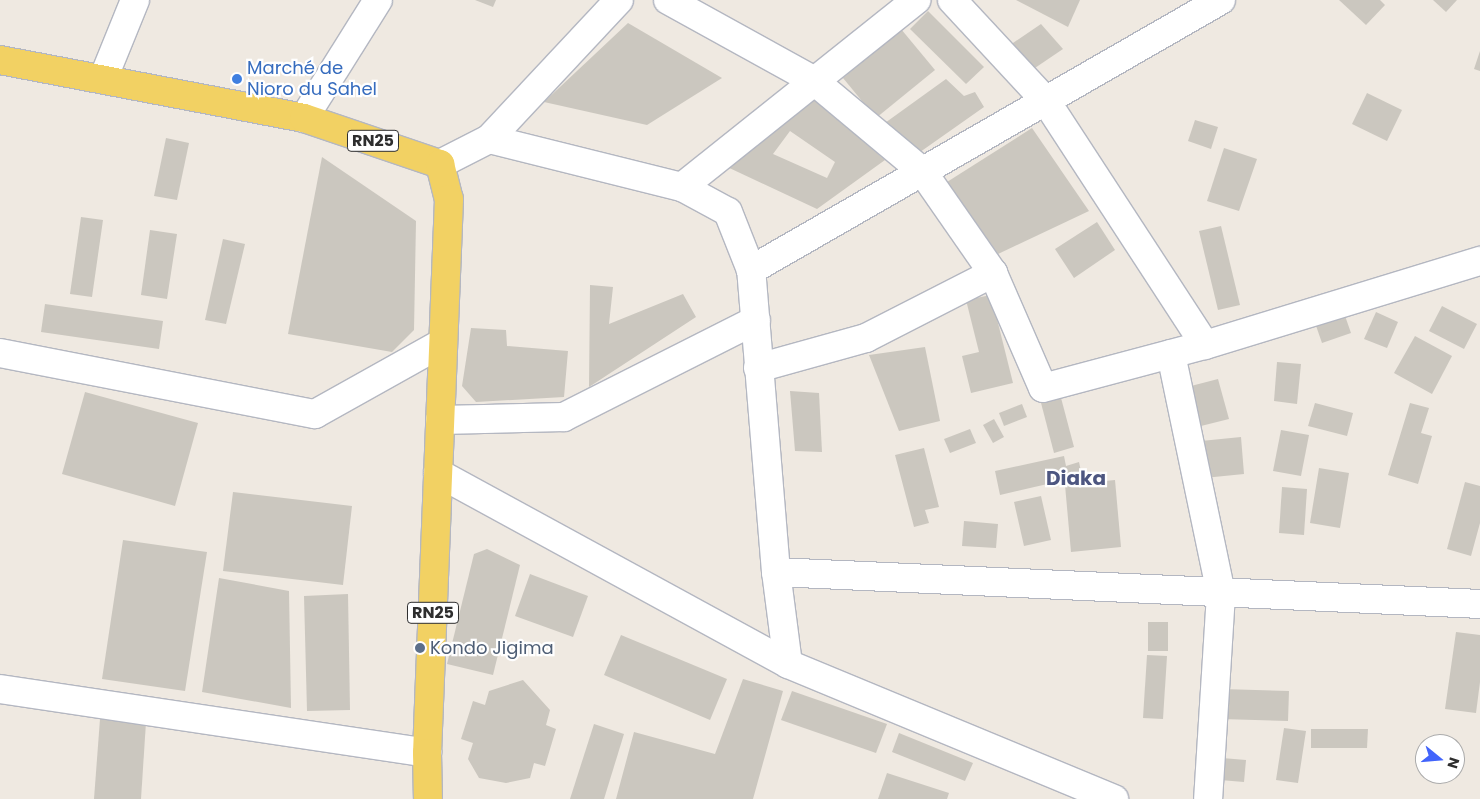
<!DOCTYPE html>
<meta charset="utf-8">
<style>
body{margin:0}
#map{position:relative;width:1480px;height:799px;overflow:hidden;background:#efe9e1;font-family:Poppins,sans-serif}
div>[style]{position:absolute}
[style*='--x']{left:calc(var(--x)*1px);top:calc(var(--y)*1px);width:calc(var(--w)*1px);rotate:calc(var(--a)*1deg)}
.building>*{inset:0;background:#cbc7bf}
.roads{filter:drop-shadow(1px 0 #b4b7c1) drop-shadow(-1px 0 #b4b7c1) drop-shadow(0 1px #b4b7c1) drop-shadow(0 -1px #b4b7c1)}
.street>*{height:28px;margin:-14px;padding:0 14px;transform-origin:14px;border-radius:14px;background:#fff}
.secondary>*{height:28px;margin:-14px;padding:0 14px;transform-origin:14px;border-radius:14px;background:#fff}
.primary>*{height:28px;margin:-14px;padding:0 14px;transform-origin:14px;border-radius:14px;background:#f2d163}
.dots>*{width:14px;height:14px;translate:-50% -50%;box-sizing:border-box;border:2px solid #fff;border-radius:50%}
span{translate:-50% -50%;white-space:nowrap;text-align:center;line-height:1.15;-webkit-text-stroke:4.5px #fff;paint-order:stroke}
.shield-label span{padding:1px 4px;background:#fff;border:1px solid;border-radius:4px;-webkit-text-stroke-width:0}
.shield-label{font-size:16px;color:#2e2e2e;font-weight:700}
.shop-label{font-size:18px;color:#366cbe}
.left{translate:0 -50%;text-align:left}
.service-label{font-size:18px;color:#4e5e75}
.quarter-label{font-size:20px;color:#4d5680;font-weight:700}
.north{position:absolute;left:1415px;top:734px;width:50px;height:50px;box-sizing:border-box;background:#fff;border:1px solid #ababab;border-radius:50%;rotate:107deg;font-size:14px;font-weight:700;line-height:20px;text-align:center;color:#2e2e2e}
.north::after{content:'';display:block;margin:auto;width:18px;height:22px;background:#4264fb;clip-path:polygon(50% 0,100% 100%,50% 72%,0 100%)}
</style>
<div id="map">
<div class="building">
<i style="clip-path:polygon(475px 0,496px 0,493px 7px)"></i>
<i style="clip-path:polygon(1016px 0,1080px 0,1068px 27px)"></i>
<i style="clip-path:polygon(1339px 0,1380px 0,1385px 5px,1366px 25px)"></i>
<i style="clip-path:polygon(1433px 0,1457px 0,1446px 12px)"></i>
<i style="clip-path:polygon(928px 11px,984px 67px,966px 84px,910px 29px)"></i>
<i style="clip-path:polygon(628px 23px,722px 78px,647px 125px,544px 102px)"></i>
<i style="clip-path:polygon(1041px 24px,1063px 49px,1029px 72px,1010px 45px)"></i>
<i style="clip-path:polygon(901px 29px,935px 70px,876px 118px,843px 78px)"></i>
<i style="clip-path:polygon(1480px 51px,1480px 71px,1474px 69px)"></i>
<i style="clip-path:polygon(946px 79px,964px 96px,975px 92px,984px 107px,913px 157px,878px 128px)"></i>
<i style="clip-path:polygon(1367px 93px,1402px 110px,1387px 141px,1352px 124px)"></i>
<i style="clip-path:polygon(evenodd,809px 95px,885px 160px,817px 209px,723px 165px,809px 95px,790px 131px,835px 162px,827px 178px,773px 154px,790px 131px)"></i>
<i style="clip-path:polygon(1195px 120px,1218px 127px,1211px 149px,1188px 141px)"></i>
<i style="clip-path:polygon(1032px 128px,1089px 211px,998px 254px,947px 182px)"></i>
<i style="clip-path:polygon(166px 138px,189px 143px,177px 200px,154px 196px)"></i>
<i style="clip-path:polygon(1224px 148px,1257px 159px,1239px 211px,1207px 201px)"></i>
<i style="clip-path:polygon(322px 157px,416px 221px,414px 330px,392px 352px,288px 334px)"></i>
<i style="clip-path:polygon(81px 217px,103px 220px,92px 297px,70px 294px)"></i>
<i style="clip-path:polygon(1097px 222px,1115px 250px,1074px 278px,1055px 249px)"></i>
<i style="clip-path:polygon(1221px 226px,1240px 305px,1218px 310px,1199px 231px)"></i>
<i style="clip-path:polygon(150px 230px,177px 234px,167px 299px,141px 295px)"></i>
<i style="clip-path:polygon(223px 239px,245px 244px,226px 324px,205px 320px)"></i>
<i style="clip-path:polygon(590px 285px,613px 287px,609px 324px,683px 294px,696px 317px,589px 387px)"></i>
<i style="clip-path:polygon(991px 295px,1013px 383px,971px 393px,962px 356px,979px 352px,966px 300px)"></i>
<i style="clip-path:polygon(45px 304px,163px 321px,159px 349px,41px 332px)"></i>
<i style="clip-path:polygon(1442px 306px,1477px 324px,1464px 349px,1429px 331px)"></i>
<i style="clip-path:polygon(1343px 310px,1351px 333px,1322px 343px,1314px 320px)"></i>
<i style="clip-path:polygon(1376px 312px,1398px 322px,1387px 348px,1364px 339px)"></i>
<i style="clip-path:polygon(471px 328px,506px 330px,507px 346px,568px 351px,564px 397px,476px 402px,462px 386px)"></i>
<i style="clip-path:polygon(1415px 336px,1452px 356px,1432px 394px,1394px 373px)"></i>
<i style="clip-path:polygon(925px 347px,940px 421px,899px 431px,869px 355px)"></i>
<i style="clip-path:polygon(1277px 362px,1301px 364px,1297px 404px,1274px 401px)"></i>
<i style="clip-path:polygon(1218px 379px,1229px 419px,1201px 426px,1191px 386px)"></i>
<i style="clip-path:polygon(790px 391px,819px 393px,822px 452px,795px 451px)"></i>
<i style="clip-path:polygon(85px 392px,198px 423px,175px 506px,62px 474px)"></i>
<i style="clip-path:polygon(1060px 394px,1074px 447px,1054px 453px,1040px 399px)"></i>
<i style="clip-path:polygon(1315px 403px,1353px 413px,1347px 436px,1308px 426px)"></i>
<i style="clip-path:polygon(1410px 403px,1429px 408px,1421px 433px,1432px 436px,1418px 484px,1388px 475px)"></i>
<i style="clip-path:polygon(1022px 404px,1027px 417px,1004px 426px,999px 413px)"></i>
<i style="clip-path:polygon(994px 419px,1004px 437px,993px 443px,983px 425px)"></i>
<i style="clip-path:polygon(970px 429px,976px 443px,950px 453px,944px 439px)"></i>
<i style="clip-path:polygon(1281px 430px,1309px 435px,1301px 476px,1273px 471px)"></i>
<i style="clip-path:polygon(1241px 437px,1244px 474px,1204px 478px,1201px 441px)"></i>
<i style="clip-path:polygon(924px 448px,939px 507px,925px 510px,929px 523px,914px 527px,895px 455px)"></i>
<i style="clip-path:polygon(1064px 456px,1066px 466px,1079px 462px,1082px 476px,1000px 495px,995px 471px)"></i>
<i style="clip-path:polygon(1319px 468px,1349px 473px,1340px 528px,1310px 523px)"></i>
<i style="clip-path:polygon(1115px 480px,1121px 547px,1071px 552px,1065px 485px)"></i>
<i style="clip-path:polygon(1465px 482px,1480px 486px,1480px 523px,1471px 556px,1447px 549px)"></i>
<i style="clip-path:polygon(1282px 487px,1307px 489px,1304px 535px,1279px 533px)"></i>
<i style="clip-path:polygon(233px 492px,352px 506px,343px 585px,223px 571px)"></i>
<i style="clip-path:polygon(1041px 496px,1051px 540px,1024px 546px,1014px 502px)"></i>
<i style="clip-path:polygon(964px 521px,998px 524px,996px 548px,962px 546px)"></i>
<i style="clip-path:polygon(123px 540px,207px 552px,185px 691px,102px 679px)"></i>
<i style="clip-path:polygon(487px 549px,520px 565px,493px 675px,447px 664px,474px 554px)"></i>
<i style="clip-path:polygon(530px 574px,588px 596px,573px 637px,515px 616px)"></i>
<i style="clip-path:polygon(219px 578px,289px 591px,291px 708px,202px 692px)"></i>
<i style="clip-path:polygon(348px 594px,350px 710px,307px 711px,304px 596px)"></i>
<i style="clip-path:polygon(1148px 622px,1168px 622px,1168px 651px,1148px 651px)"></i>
<i style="clip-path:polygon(1456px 632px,1480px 635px,1480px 682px,1476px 713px,1445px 709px)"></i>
<i style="clip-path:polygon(621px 635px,727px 679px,710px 720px,604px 675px)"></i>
<i style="clip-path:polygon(1147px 655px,1167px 656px,1163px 719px,1143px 718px)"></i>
<i style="clip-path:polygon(743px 679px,783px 691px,753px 799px,616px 799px,634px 732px,715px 754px)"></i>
<i style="clip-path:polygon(523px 680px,550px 710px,546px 725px,556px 729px,545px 766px,534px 763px,530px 778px,506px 783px,479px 778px,468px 759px,473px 743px,461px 739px,473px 701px,485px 705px,489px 691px)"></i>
<i style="clip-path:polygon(1222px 689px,1289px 691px,1288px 721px,1221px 719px)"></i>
<i style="clip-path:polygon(792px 691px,887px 724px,876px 753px,781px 720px)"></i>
<i style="clip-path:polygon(100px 719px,146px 722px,141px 799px,94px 799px)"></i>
<i style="clip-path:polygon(594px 724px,624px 734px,604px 799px,570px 799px)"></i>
<i style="clip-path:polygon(1284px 728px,1306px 731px,1298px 783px,1276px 780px)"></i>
<i style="clip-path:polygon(1311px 729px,1368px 729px,1367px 748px,1311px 748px)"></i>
<i style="clip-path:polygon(899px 733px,973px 763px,965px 781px,892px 752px)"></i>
<i style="clip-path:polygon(1222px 758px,1246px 760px,1244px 782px,1220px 780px)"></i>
<i style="clip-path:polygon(887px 773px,949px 793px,947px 799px,878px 799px)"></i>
</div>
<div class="roads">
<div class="street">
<i style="--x:668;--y:0;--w:166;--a:28.9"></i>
<i style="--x:813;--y:80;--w:142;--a:39.9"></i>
<i style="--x:922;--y:171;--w:124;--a:55.2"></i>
<i style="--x:993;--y:273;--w:125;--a:66.5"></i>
<i style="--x:1043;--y:388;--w:168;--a:-14.9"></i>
<i style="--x:1205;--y:345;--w:288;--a:-17"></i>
<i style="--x:952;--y:0;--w:138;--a:47.1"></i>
<i style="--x:1046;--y:101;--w:291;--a:56.9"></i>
<i style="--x:103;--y:79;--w:85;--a:-67.9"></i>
<i style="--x:304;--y:118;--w:139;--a:-57.9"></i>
<i style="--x:489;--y:139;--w:199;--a:14"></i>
<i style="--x:682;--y:187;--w:52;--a:28.5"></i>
<i style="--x:728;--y:212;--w:62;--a:68.4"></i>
<i style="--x:682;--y:187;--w:300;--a:-38.6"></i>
<i style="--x:0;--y:353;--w:321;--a:11"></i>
<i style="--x:315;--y:414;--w:145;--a:-29.2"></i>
<i style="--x:1171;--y:354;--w:245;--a:78.2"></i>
<i style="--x:1221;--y:594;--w:205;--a:93.6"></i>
<i style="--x:758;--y:368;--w:112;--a:-15.5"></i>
<i style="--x:866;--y:338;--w:143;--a:-27.1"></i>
<i style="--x:440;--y:420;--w:124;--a:-1.4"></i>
<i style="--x:564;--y:417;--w:215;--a:-26.8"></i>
<i style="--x:776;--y:572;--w:705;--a:2.6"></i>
<i style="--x:0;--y:689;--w:432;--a:8.5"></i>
</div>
<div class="secondary">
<i style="--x:440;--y:164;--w:55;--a:-27"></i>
<i style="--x:489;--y:139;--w:190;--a:-46.9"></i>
<i style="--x:438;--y:473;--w:399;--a:28.6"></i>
<i style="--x:788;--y:664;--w:353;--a:22.5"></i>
<i style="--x:788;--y:664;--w:93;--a:-97.4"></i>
<i style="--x:776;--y:572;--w:303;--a:-94.7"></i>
<i style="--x:751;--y:270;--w:542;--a:-29.88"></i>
</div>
<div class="primary">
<i style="--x:0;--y:60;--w:309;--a:10.8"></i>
<i style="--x:304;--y:118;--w:144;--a:18.7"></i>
<i style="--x:440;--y:164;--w:36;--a:76"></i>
<i style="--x:449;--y:199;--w:554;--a:92.27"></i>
<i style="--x:427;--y:753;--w:46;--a:88.8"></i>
</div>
</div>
<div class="dots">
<i style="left:237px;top:79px;background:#3f7fe0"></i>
<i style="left:420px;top:648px;background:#5c6f8a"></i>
</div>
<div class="shield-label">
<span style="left:373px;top:141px">RN25</span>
<span style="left:433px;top:613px">RN25</span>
</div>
<div class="shop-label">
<span class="left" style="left:247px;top:79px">Marché de<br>Nioro du Sahel</span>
</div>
<div class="service-label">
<span class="left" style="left:430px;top:648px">Kondo Jigima</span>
</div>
<div class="quarter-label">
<span style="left:1076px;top:478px">Diaka</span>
</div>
<div class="north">N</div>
</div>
